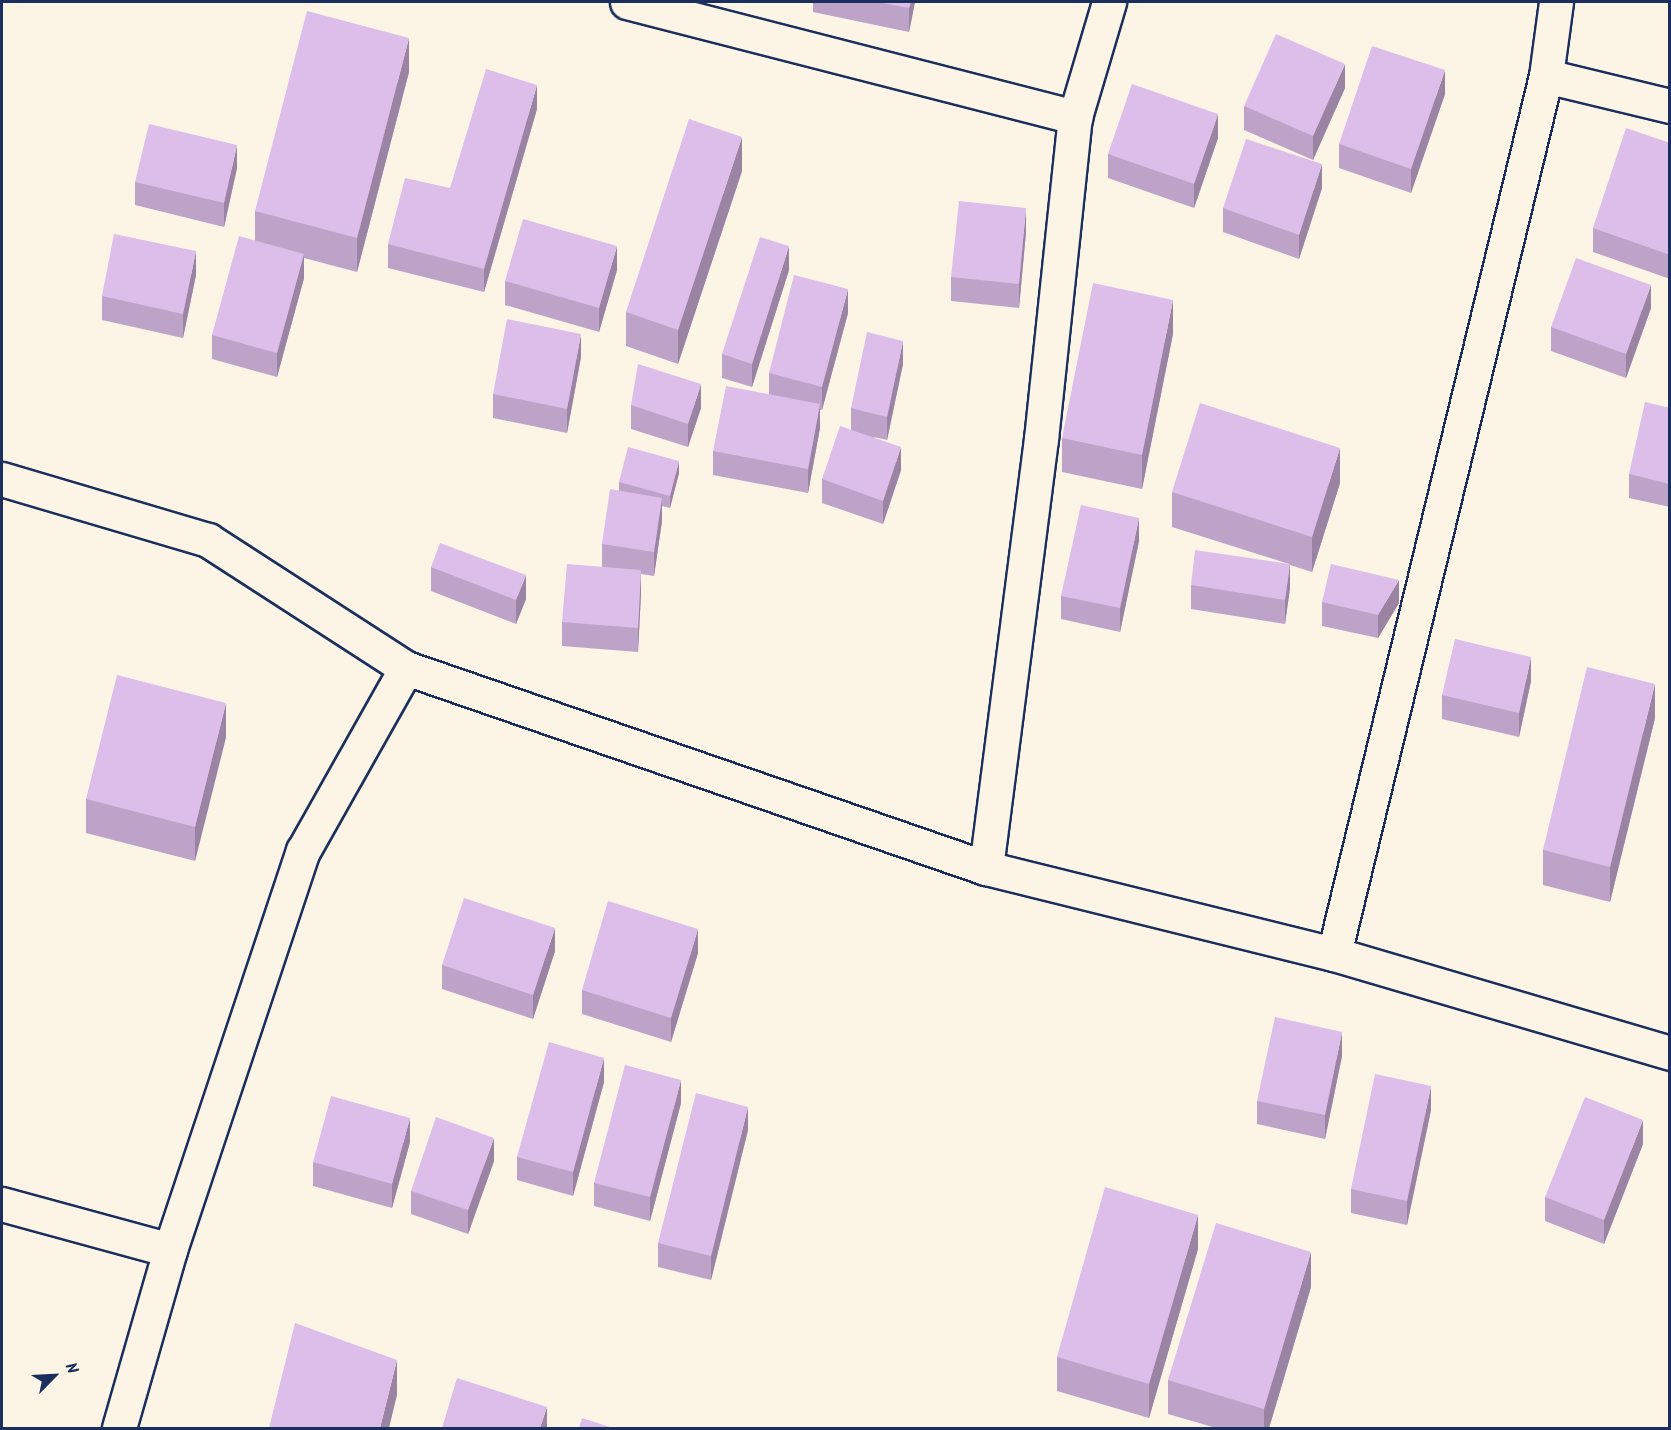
<!DOCTYPE html>
<style>
body{margin:0}
#map{position:relative;width:1671px;height:1430px;overflow:hidden;background:#fcf5e5;font-family:Kalam,sans-serif}
div>[style]{position:absolute}
[style*='--x']{left:calc(var(--x)*1px);top:calc(var(--y)*1px);width:calc(var(--w)*1px);rotate:calc(var(--a)*1deg)}
.roads{filter:drop-shadow(2px 0 #1b2f5e) drop-shadow(-2px 0 #1b2f5e) drop-shadow(0 2px #1b2f5e) drop-shadow(0 -2px #1b2f5e)}
.street>*{height:33px;margin:-16.5px;padding:0 16.5px;transform-origin:16.5px;border-radius:16.5px;background:#fcf5e5}
.wall>*{inset:0;background:#bea3c8}
.shaded-wall>*{inset:0;background:#9b84a3}
.building>*{inset:0;background:#ddbde9}
span{translate:-50% -50%;white-space:nowrap;text-align:center;line-height:1.15;-webkit-text-stroke:4.5px #fcf5e5;paint-order:stroke}
.frame{position:absolute;inset:0;border:3px solid #1b2f5e;pointer-events:none}
.north{position:absolute;left:24px;top:1346px;width:60px;height:60px;-webkit-text-stroke:4px #fcf5e5;paint-order:stroke;rotate:66deg;font-size:16px;font-weight:700;line-height:24px;text-align:center;color:#1b2f5e}
.north::after{content:'';display:block;margin:auto;width:21px;height:27px;background:#1b2f5e;clip-path:polygon(50% 0,100% 100%,50% 72%,0 100%)}
</style>
<div id="map">
<div class="roads">
<div class="street">
<i style="--x:627;--y:2;--w:463;--a:14.4"></i>
<i style="--x:1546;--y:76;--w:128;--a:13.6"></i>
<i style="--x:2;--y:479;--w:215;--a:16.5"></i>
<i style="--x:208;--y:540;--w:236;--a:32.9"></i>
<i style="--x:406;--y:668;--w:614;--a:19.03"></i>
<i style="--x:986;--y:868;--w:358;--a:13.9"></i>
<i style="--x:1334;--y:954;--w:350;--a:16.4"></i>
<i style="--x:986;--y:868;--w:433;--a:-82.7"></i>
<i style="--x:1041;--y:439;--w:324;--a:-84"></i>
<i style="--x:1075;--y:117;--w:120;--a:-73.5"></i>
<i style="--x:1334;--y:954;--w:903;--a:-76.43"></i>
<i style="--x:1546;--y:76;--w:75;--a:-82.3"></i>
<i style="--x:2;--y:1204;--w:174;--a:15.3"></i>
<i style="--x:119;--y:1428;--w:185;--a:-74"></i>
<i style="--x:170;--y:1250;--w:421;--a:-71.6"></i>
<i style="--x:303;--y:851;--w:210;--a:-60.6"></i>
</div>
</div>
<div class="wall">
<i style="clip-path:polygon(813px 2px,915px 2px,909px 32px,813px 12px)"></i>
<i style="clip-path:polygon(409px 72px,357px 272px,304px 258px,304px 278px,277px 377px,212px 359px,212px 335px,255px 241px,255px 211px)"></i>
<i style="clip-path:polygon(1345px 88px,1313px 160px,1244px 130px,1244px 106px)"></i>
<i style="clip-path:polygon(1445px 94px,1411px 193px,1339px 168px,1339px 144px)"></i>
<i style="clip-path:polygon(537px 109px,484px 292px,388px 268px,388px 244px)"></i>
<i style="clip-path:polygon(1218px 138px,1194px 208px,1108px 178px,1108px 154px)"></i>
<i style="clip-path:polygon(1670px 143px,1670px 279px,1593px 252px,1593px 228px)"></i>
<i style="clip-path:polygon(237px 168px,224px 227px,135px 205px,135px 182px)"></i>
<i style="clip-path:polygon(742px 171px,678px 364px,626px 346px,626px 312px)"></i>
<i style="clip-path:polygon(1322px 188px,1299px 259px,1223px 232px,1223px 208px)"></i>
<i style="clip-path:polygon(1026px 232px,1019px 308px,951px 301px,951px 277px)"></i>
<i style="clip-path:polygon(617px 270px,599px 332px,505px 305px,505px 281px)"></i>
<i style="clip-path:polygon(789px 270px,752px 387px,722px 378px,722px 354px)"></i>
<i style="clip-path:polygon(196px 275px,183px 338px,102px 320px,102px 296px)"></i>
<i style="clip-path:polygon(1651px 308px,1626px 378px,1551px 351px,1551px 327px)"></i>
<i style="clip-path:polygon(848px 313px,822px 410px,820px 410px,820px 428px,808px 493px,713px 475px,713px 451px,769px 395px,769px 373px)"></i>
<i style="clip-path:polygon(1173px 334px,1142px 489px,1062px 472px,1062px 438px)"></i>
<i style="clip-path:polygon(581px 357px,567px 433px,493px 418px,493px 394px)"></i>
<i style="clip-path:polygon(903px 364px,887px 440px,874px 437px,901px 470px,883px 524px,822px 503px,822px 479px,851px 430px,851px 408px)"></i>
<i style="clip-path:polygon(631px 405px,701px 408px,688px 447px,631px 429px)"></i>
<i style="clip-path:polygon(1670px 408px,1670px 507px,1629px 498px,1629px 474px)"></i>
<i style="clip-path:polygon(679px 473px,670px 508px,662px 506px,662px 521px,654px 576px,641px 574px,641px 594px,638px 652px,562px 646px,562px 622px,602px 567px,602px 544px,619px 491px,619px 482px)"></i>
<i style="clip-path:polygon(1340px 483px,1312px 572px,1290px 565px,1290px 588px,1285px 624px,1191px 609px,1191px 585px,1289px 564px,1172px 527px,1172px 492px)"></i>
<i style="clip-path:polygon(1139px 541px,1120px 632px,1061px 619px,1061px 596px)"></i>
<i style="clip-path:polygon(431px 567px,526px 599px,516px 624px,431px 591px)"></i>
<i style="clip-path:polygon(1322px 602px,1399px 603px,1378px 638px,1322px 626px)"></i>
<i style="clip-path:polygon(1531px 681px,1519px 737px,1442px 719px,1442px 695px)"></i>
<i style="clip-path:polygon(1655px 718px,1610px 902px,1543px 885px,1543px 850px)"></i>
<i style="clip-path:polygon(226px 737px,195px 861px,86px 833px,86px 799px)"></i>
<i style="clip-path:polygon(555px 951px,533px 1019px,442px 989px,442px 965px)"></i>
<i style="clip-path:polygon(698px 953px,671px 1042px,582px 1014px,582px 990px)"></i>
<i style="clip-path:polygon(1342px 1056px,1325px 1139px,1257px 1124px,1257px 1101px)"></i>
<i style="clip-path:polygon(604px 1082px,573px 1196px,517px 1180px,517px 1157px)"></i>
<i style="clip-path:polygon(681px 1103px,650px 1221px,594px 1206px,594px 1183px)"></i>
<i style="clip-path:polygon(1431px 1110px,1407px 1225px,1351px 1213px,1351px 1189px)"></i>
<i style="clip-path:polygon(748px 1130px,711px 1280px,658px 1267px,658px 1243px)"></i>
<i style="clip-path:polygon(410px 1142px,392px 1208px,313px 1186px,313px 1162px)"></i>
<i style="clip-path:polygon(1643px 1144px,1604px 1244px,1545px 1221px,1545px 1197px)"></i>
<i style="clip-path:polygon(494px 1161px,468px 1234px,411px 1214px,411px 1191px)"></i>
<i style="clip-path:polygon(1198px 1249px,1149px 1418px,1057px 1391px,1057px 1357px)"></i>
<i style="clip-path:polygon(1311px 1287px,1269px 1428px,1216px 1428px,1168px 1414px,1168px 1380px)"></i>
</div>
<div class="shaded-wall">
<i style="clip-path:polygon(911px 2px,915px 2px,909px 32px,909px 8px)"></i>
<i style="clip-path:polygon(409px 38px,409px 72px,357px 272px,357px 238px)"></i>
<i style="clip-path:polygon(1345px 64px,1345px 88px,1313px 160px,1313px 136px)"></i>
<i style="clip-path:polygon(1445px 70px,1445px 94px,1411px 193px,1411px 169px)"></i>
<i style="clip-path:polygon(537px 85px,537px 109px,484px 292px,484px 269px)"></i>
<i style="clip-path:polygon(1218px 114px,1218px 138px,1194px 208px,1194px 184px)"></i>
<i style="clip-path:polygon(742px 137px,742px 171px,678px 364px,678px 330px)"></i>
<i style="clip-path:polygon(237px 145px,237px 168px,224px 227px,224px 203px)"></i>
<i style="clip-path:polygon(1322px 164px,1322px 188px,1299px 259px,1299px 235px)"></i>
<i style="clip-path:polygon(1026px 208px,1026px 232px,1019px 308px,1019px 284px)"></i>
<i style="clip-path:polygon(617px 246px,617px 270px,599px 332px,599px 308px)"></i>
<i style="clip-path:polygon(789px 246px,789px 270px,752px 387px,752px 364px)"></i>
<i style="clip-path:polygon(196px 251px,196px 275px,183px 338px,183px 314px)"></i>
<i style="clip-path:polygon(304px 254px,304px 278px,277px 377px,277px 353px)"></i>
<i style="clip-path:polygon(1651px 285px,1651px 308px,1626px 378px,1626px 354px)"></i>
<i style="clip-path:polygon(848px 289px,848px 313px,822px 410px,822px 387px)"></i>
<i style="clip-path:polygon(1173px 300px,1173px 334px,1142px 489px,1142px 455px)"></i>
<i style="clip-path:polygon(581px 334px,581px 357px,567px 433px,567px 409px)"></i>
<i style="clip-path:polygon(903px 341px,903px 364px,887px 440px,887px 417px)"></i>
<i style="clip-path:polygon(701px 384px,701px 408px,688px 447px,688px 424px)"></i>
<i style="clip-path:polygon(820px 404px,820px 428px,808px 493px,808px 469px)"></i>
<i style="clip-path:polygon(901px 447px,901px 470px,883px 524px,883px 501px)"></i>
<i style="clip-path:polygon(1340px 448px,1340px 483px,1312px 572px,1312px 537px)"></i>
<i style="clip-path:polygon(679px 461px,679px 473px,670px 508px,670px 496px)"></i>
<i style="clip-path:polygon(662px 498px,662px 521px,654px 576px,654px 552px)"></i>
<i style="clip-path:polygon(1139px 518px,1139px 541px,1120px 632px,1120px 608px)"></i>
<i style="clip-path:polygon(1290px 564px,1290px 588px,1285px 624px,1285px 600px)"></i>
<i style="clip-path:polygon(641px 570px,641px 594px,638px 652px,638px 628px)"></i>
<i style="clip-path:polygon(526px 575px,526px 599px,516px 624px,516px 600px)"></i>
<i style="clip-path:polygon(1399px 580px,1399px 603px,1378px 638px,1378px 615px)"></i>
<i style="clip-path:polygon(1531px 657px,1531px 681px,1519px 737px,1519px 713px)"></i>
<i style="clip-path:polygon(1655px 684px,1655px 718px,1610px 902px,1610px 867px)"></i>
<i style="clip-path:polygon(226px 703px,226px 737px,195px 861px,195px 827px)"></i>
<i style="clip-path:polygon(555px 928px,555px 951px,533px 1019px,533px 995px)"></i>
<i style="clip-path:polygon(698px 929px,698px 953px,671px 1042px,671px 1018px)"></i>
<i style="clip-path:polygon(1342px 1032px,1342px 1056px,1325px 1139px,1325px 1115px)"></i>
<i style="clip-path:polygon(604px 1058px,604px 1082px,573px 1196px,573px 1172px)"></i>
<i style="clip-path:polygon(681px 1080px,681px 1103px,650px 1221px,650px 1197px)"></i>
<i style="clip-path:polygon(1431px 1086px,1431px 1110px,1407px 1225px,1407px 1201px)"></i>
<i style="clip-path:polygon(748px 1107px,748px 1130px,711px 1280px,711px 1256px)"></i>
<i style="clip-path:polygon(410px 1118px,410px 1142px,392px 1208px,392px 1184px)"></i>
<i style="clip-path:polygon(1643px 1120px,1643px 1144px,1604px 1244px,1604px 1220px)"></i>
<i style="clip-path:polygon(494px 1138px,494px 1161px,468px 1234px,468px 1210px)"></i>
<i style="clip-path:polygon(1198px 1215px,1198px 1249px,1149px 1418px,1149px 1384px)"></i>
<i style="clip-path:polygon(1311px 1252px,1311px 1287px,1269px 1428px,1264px 1428px,1264px 1409px)"></i>
<i style="clip-path:polygon(397px 1360px,397px 1395px,389px 1428px,380px 1428px)"></i>
<i style="clip-path:polygon(547px 1407px,547px 1428px,540px 1428px)"></i>
</div>
<div class="building">
<i style="clip-path:polygon(877px 2px,911px 2px,909px 8px)"></i>
<i style="clip-path:polygon(307px 11px,409px 38px,357px 238px,255px 211px)"></i>
<i style="clip-path:polygon(1276px 34px,1345px 64px,1313px 136px,1244px 106px)"></i>
<i style="clip-path:polygon(1372px 46px,1445px 70px,1411px 169px,1339px 144px)"></i>
<i style="clip-path:polygon(486px 69px,537px 85px,484px 269px,388px 244px,405px 178px,450px 188px)"></i>
<i style="clip-path:polygon(1132px 84px,1218px 114px,1194px 184px,1108px 154px)"></i>
<i style="clip-path:polygon(689px 119px,742px 137px,678px 330px,626px 312px)"></i>
<i style="clip-path:polygon(149px 124px,237px 145px,224px 203px,135px 182px)"></i>
<i style="clip-path:polygon(1626px 128px,1670px 143px,1670px 255px,1593px 228px)"></i>
<i style="clip-path:polygon(1246px 139px,1322px 164px,1299px 235px,1223px 208px)"></i>
<i style="clip-path:polygon(959px 201px,1026px 208px,1019px 284px,951px 277px)"></i>
<i style="clip-path:polygon(523px 219px,617px 246px,599px 308px,505px 281px)"></i>
<i style="clip-path:polygon(114px 234px,196px 251px,183px 314px,102px 296px)"></i>
<i style="clip-path:polygon(239px 236px,304px 254px,277px 353px,212px 335px)"></i>
<i style="clip-path:polygon(760px 237px,789px 246px,752px 364px,722px 354px)"></i>
<i style="clip-path:polygon(1576px 258px,1651px 285px,1626px 354px,1551px 327px)"></i>
<i style="clip-path:polygon(794px 275px,848px 289px,822px 387px,769px 373px)"></i>
<i style="clip-path:polygon(1093px 283px,1173px 300px,1142px 455px,1062px 438px)"></i>
<i style="clip-path:polygon(507px 319px,581px 334px,567px 409px,493px 394px)"></i>
<i style="clip-path:polygon(867px 332px,903px 341px,887px 417px,851px 408px)"></i>
<i style="clip-path:polygon(638px 364px,701px 384px,688px 424px,631px 405px)"></i>
<i style="clip-path:polygon(726px 386px,820px 404px,808px 469px,713px 451px)"></i>
<i style="clip-path:polygon(1645px 402px,1670px 408px,1670px 484px,1629px 474px)"></i>
<i style="clip-path:polygon(1200px 403px,1340px 448px,1312px 537px,1172px 492px)"></i>
<i style="clip-path:polygon(840px 426px,901px 447px,883px 501px,822px 479px)"></i>
<i style="clip-path:polygon(628px 447px,679px 461px,670px 496px,619px 482px)"></i>
<i style="clip-path:polygon(610px 489px,662px 498px,654px 552px,602px 544px)"></i>
<i style="clip-path:polygon(1081px 505px,1139px 518px,1120px 608px,1061px 596px)"></i>
<i style="clip-path:polygon(440px 543px,526px 575px,516px 600px,431px 567px)"></i>
<i style="clip-path:polygon(1195px 550px,1290px 564px,1285px 600px,1191px 585px)"></i>
<i style="clip-path:polygon(567px 564px,641px 570px,638px 628px,562px 622px)"></i>
<i style="clip-path:polygon(1331px 564px,1399px 580px,1378px 615px,1322px 602px)"></i>
<i style="clip-path:polygon(1455px 639px,1531px 657px,1519px 713px,1442px 695px)"></i>
<i style="clip-path:polygon(1587px 667px,1655px 684px,1610px 867px,1543px 850px)"></i>
<i style="clip-path:polygon(117px 675px,226px 703px,195px 827px,86px 799px)"></i>
<i style="clip-path:polygon(464px 898px,555px 928px,533px 995px,442px 965px)"></i>
<i style="clip-path:polygon(608px 901px,698px 929px,671px 1018px,582px 990px)"></i>
<i style="clip-path:polygon(1275px 1017px,1342px 1032px,1325px 1115px,1257px 1101px)"></i>
<i style="clip-path:polygon(549px 1042px,604px 1058px,573px 1172px,517px 1157px)"></i>
<i style="clip-path:polygon(625px 1065px,681px 1080px,650px 1197px,594px 1183px)"></i>
<i style="clip-path:polygon(1375px 1074px,1431px 1086px,1407px 1201px,1351px 1189px)"></i>
<i style="clip-path:polygon(696px 1093px,748px 1107px,711px 1256px,658px 1243px)"></i>
<i style="clip-path:polygon(331px 1096px,410px 1118px,392px 1184px,313px 1162px)"></i>
<i style="clip-path:polygon(1585px 1097px,1643px 1120px,1604px 1220px,1545px 1197px)"></i>
<i style="clip-path:polygon(436px 1117px,494px 1138px,468px 1210px,411px 1191px)"></i>
<i style="clip-path:polygon(1105px 1187px,1198px 1215px,1149px 1384px,1057px 1357px)"></i>
<i style="clip-path:polygon(1216px 1223px,1311px 1252px,1264px 1409px,1168px 1380px)"></i>
<i style="clip-path:polygon(295px 1323px,397px 1360px,380px 1428px,269px 1428px)"></i>
<i style="clip-path:polygon(457px 1378px,547px 1407px,540px 1428px,442px 1428px)"></i>
<i style="clip-path:polygon(582px 1418px,613px 1428px,579px 1428px)"></i>
</div>
<div class="frame"></div>
<div class="north">N</div>
</div>
